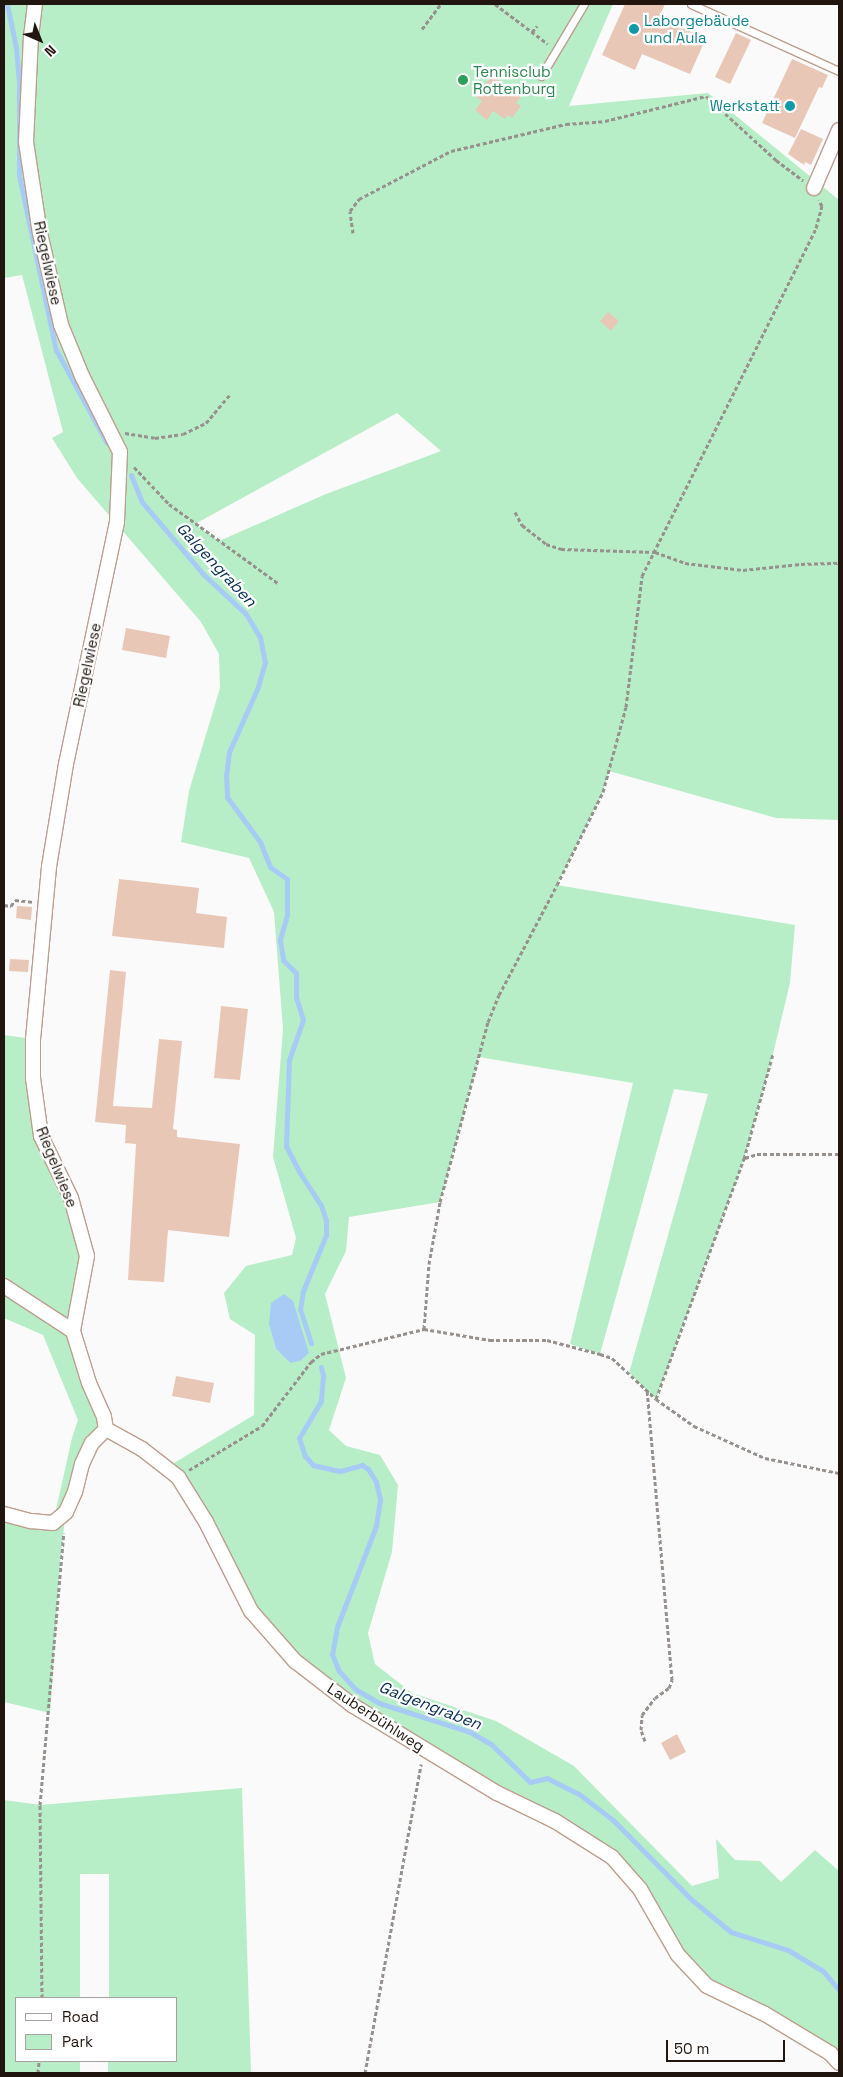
<!DOCTYPE html>
<meta charset="utf-8">
<style>
body{margin:0}
#map{position:relative;width:843px;height:2077px;overflow:hidden;background:#fafafa;font-family:"Space Grotesk",sans-serif}
div>[style]{position:absolute}
[style*='--x']{left:calc(var(--x)*1px);top:calc(var(--y)*1px);width:calc(var(--w)*1px);rotate:calc(var(--a)*1deg)}
.green>*{inset:0;background:#b7eec8}
.water>*{inset:0;background:#a8cbf6}
.stream>*{height:5px;margin:-2.5px;padding:0 2.5px;transform-origin:2.5px;border-radius:2.5px;background:#a8cbf6}
.building>*{inset:0;background:#e9c7b7}
.path>*{height:3px;margin-top:-1.5px;transform-origin:0;background:repeating-linear-gradient(90deg,#97918e 0 4px,transparent 0 6.5px)}
.roads{filter:drop-shadow(1px 0 #bd9d8e) drop-shadow(-1px 0 #bd9d8e) drop-shadow(0 1px #bd9d8e) drop-shadow(0 -1px #bd9d8e)}
.lane>*{height:7px;margin:-3.5px;padding:0 3.5px;transform-origin:3.5px;border-radius:3.5px;background:#fff}
.street>*{height:14px;margin:-7px;padding:0 7px;transform-origin:7px;border-radius:7px;background:#fff}
.dots>*{width:14px;height:14px;translate:-50% -50%;box-sizing:border-box;border:2px solid #fff;border-radius:50%}
span{translate:-50% -50%;white-space:nowrap;text-align:center;line-height:1.15;-webkit-text-stroke:4.5px #fff;paint-order:stroke}
.culture-label{font-size:15px;color:#0d838f}
.left{translate:0 -50%;text-align:left}
.right{translate:-100% -50%;text-align:right}
.leisure-label{font-size:15px;color:#27864d}
.street-label{font-size:15px;color:#21150f}
.water-label{font-size:16px;color:#002a55;font-style:italic}
.frame{position:absolute;inset:0;border:5px solid #21150f;pointer-events:none}
.legend{position:absolute;left:15px;top:1997px;width:162px;height:65px;box-sizing:border-box;background:#fff;border:1px solid #a6a19f;margin:0;padding:6px 9px;list-style:none;font-size:15px;color:#21150f}
.legend li{display:flex;align-items:center;gap:10px;height:25px}
.legend b{width:25px;border:1px solid #a6a19f}
.north{position:absolute;left:15px;top:15px;width:50px;height:50px;-webkit-text-stroke:4px #fff;paint-order:stroke;rotate:136deg;font-size:14px;font-weight:700;line-height:20px;text-align:center;color:#21150f}
.north::after{content:'';display:block;margin:auto;width:18px;height:22px;background:#21150f;clip-path:polygon(50% 0,100% 100%,50% 72%,0 100%)}
.scale{position:absolute;left:666px;top:2040px;width:119px;height:22px;box-sizing:border-box;border:2px solid #21150f;border-top:0;padding-left:6px;font-size:15px;line-height:18px;white-space:nowrap;color:#21150f;-webkit-text-stroke:4px #fff;paint-order:stroke}
</style>
<div id="map">
<div class="green">
<i style="clip-path:polygon(evenodd,4px 4px,613px 4px,569px 106px,708px 93px,839px 200px,839px 820px,776px 818px,609px 771px,603px 792px,557px 885px,795px 925px,790px 983px,773px 1054px,744px 1159px,656px 1399px,629px 1373px,708px 1094px,674px 1089px,600px 1354px,570px 1344px,633px 1083px,479px 1057px,440px 1202px,349px 1217px,346px 1251px,325px 1294px,346px 1378px,329px 1430px,346px 1446px,380px 1455px,398px 1485px,392px 1552px,368px 1633px,375px 1664px,412px 1693px,496px 1721px,574px 1766px,692px 1886px,719px 1878px,716px 1839px,735px 1860px,760px 1861px,781px 1882px,815px 1850px,839px 1871px,839px 2061px,709px 1983px,680px 1953px,614px 1855px,498px 1790px,354px 1703px,301px 1657px,259px 1611px,204px 1504px,174px 1463px,254px 1415px,255px 1335px,230px 1319px,224px 1293px,246px 1266px,292px 1255px,296px 1238px,273px 1157px,283px 1029px,274px 912px,249px 858px,181px 842px,189px 791px,220px 688px,219px 654px,201px 622px,77px 478px,52px 438px,63px 432px,22px 275px,4px 278px,4px 4px,397px 413px,441px 451px,326px 494px,219px 541px,195px 524px,397px 413px,4px 4px,269px 1325px,303px 1338px,308px 1353px,290px 1363px,276px 1349px,269px 1325px)"></i>
<i style="clip-path:polygon(4px 1035px,33px 1039px,37px 1116px,87px 1256px,73px 1331px,104px 1417px,66px 1512px,61px 1550px,50px 1713px,4px 1702px,4px 1513px,53px 1523px,72px 1438px,78px 1420px,43px 1335px,4px 1318px)"></i>
<i style="clip-path:polygon(242px 1788px,251px 2073px,108px 2073px,108px 2061px,176px 2061px,176px 1998px,109px 1998px,109px 1874px,80px 1874px,80px 1998px,16px 1998px,16px 2061px,80px 2061px,80px 2073px,4px 2073px,4px 1800px,40px 1805px)"></i>
</div>
<div class="water">
<i style="clip-path:polygon(284px 1294px,293px 1301px,309px 1353px,300px 1361px,290px 1363px,276px 1349px,269px 1325px,271px 1303px)"></i>
</div>
<div class="stream">
<i style="--x:7;--y:4;--w:45;--a:78.4"></i>
<i style="--x:16;--y:48;--w:35;--a:85"></i>
<i style="--x:19;--y:83;--w:92;--a:90"></i>
<i style="--x:19;--y:175;--w:179;--a:78.1"></i>
<i style="--x:56;--y:350;--w:106;--a:61.3"></i>
<i style="--x:131;--y:475;--w:29;--a:68"></i>
<i style="--x:142;--y:502;--w:94;--a:49.7"></i>
<i style="--x:203;--y:574;--w:59;--a:42.9"></i>
<i style="--x:246;--y:614;--w:27;--a:59"></i>
<i style="--x:260;--y:637;--w:25;--a:79"></i>
<i style="--x:265;--y:662;--w:26;--a:106"></i>
<i style="--x:258;--y:687;--w:71;--a:114"></i>
<i style="--x:229;--y:752;--w:23;--a:97"></i>
<i style="--x:226;--y:775;--w:22;--a:87"></i>
<i style="--x:227;--y:797;--w:56;--a:53.7"></i>
<i style="--x:260;--y:842;--w:27;--a:68"></i>
<i style="--x:270;--y:867;--w:21;--a:35"></i>
<i style="--x:287;--y:879;--w:36;--a:90"></i>
<i style="--x:287;--y:915;--w:26;--a:106"></i>
<i style="--x:280;--y:940;--w:20;--a:81"></i>
<i style="--x:283;--y:960;--w:18;--a:45"></i>
<i style="--x:296;--y:973;--w:24;--a:90"></i>
<i style="--x:296;--y:997;--w:24;--a:73"></i>
<i style="--x:303;--y:1020;--w:42;--a:109.3"></i>
<i style="--x:289;--y:1060;--w:86;--a:92"></i>
<i style="--x:286;--y:1146;--w:30;--a:63"></i>
<i style="--x:300;--y:1173;--w:38;--a:57"></i>
<i style="--x:321;--y:1205;--w:16;--a:72"></i>
<i style="--x:326;--y:1220;--w:15;--a:90"></i>
<i style="--x:326;--y:1235;--w:61;--a:112.3"></i>
<i style="--x:303;--y:1291;--w:18;--a:99"></i>
<i style="--x:300;--y:1309;--w:36;--a:72"></i>
<i style="--x:321;--y:1367;--w:9;--a:77"></i>
<i style="--x:323;--y:1376;--w:25;--a:95"></i>
<i style="--x:321;--y:1401;--w:43;--a:120.7"></i>
<i style="--x:299;--y:1438;--w:19;--a:72"></i>
<i style="--x:305;--y:1456;--w:12;--a:48"></i>
<i style="--x:313;--y:1465;--w:28;--a:13"></i>
<i style="--x:340;--y:1471;--w:23;--a:-15"></i>
<i style="--x:362;--y:1465;--w:7;--a:34"></i>
<i style="--x:368;--y:1469;--w:15;--a:58"></i>
<i style="--x:376;--y:1482;--w:18;--a:77"></i>
<i style="--x:380;--y:1500;--w:26;--a:99"></i>
<i style="--x:376;--y:1526;--w:108;--a:111.1"></i>
<i style="--x:337;--y:1627;--w:27;--a:100"></i>
<i style="--x:332;--y:1654;--w:18;--a:68"></i>
<i style="--x:339;--y:1671;--w:24;--a:48"></i>
<i style="--x:355;--y:1689;--w:28;--a:30"></i>
<i style="--x:379;--y:1703;--w:96;--a:17.7"></i>
<i style="--x:470;--y:1732;--w:24;--a:30"></i>
<i style="--x:491;--y:1744;--w:54;--a:44.3"></i>
<i style="--x:530;--y:1782;--w:17;--a:-13"></i>
<i style="--x:547;--y:1778;--w:36;--a:27"></i>
<i style="--x:579;--y:1794;--w:43;--a:37.4"></i>
<i style="--x:613;--y:1820;--w:112;--a:45.4"></i>
<i style="--x:692;--y:1900;--w:50;--a:39.4"></i>
<i style="--x:731;--y:1932;--w:60;--a:17.5"></i>
<i style="--x:788;--y:1950;--w:41;--a:31"></i>
<i style="--x:823;--y:1971;--w:25;--a:50"></i>
</div>
<div class="building">
<i style="clip-path:polygon(625px 4px,665px 4px,659px 18px,706px 38px,690px 74px,642px 54px,635px 70px,602px 55px)"></i>
<i style="clip-path:polygon(736px 33px,751px 40px,730px 84px,715px 77px)"></i>
<i style="clip-path:polygon(792px 59px,828px 75px,822px 88px,819px 87px,795px 138px,762px 123px)"></i>
<i style="clip-path:polygon(492px 75px,521px 97px,516px 103px,521px 106px,512px 118px,508px 115px,505px 119px,493px 111px,487px 120px,475px 110px,482px 101px,476px 97px)"></i>
<i style="clip-path:polygon(801px 129px,823px 139px,811px 165px,805px 162px,804px 165px,788px 154px)"></i>
<i style="clip-path:polygon(608px 312px,619px 321px,611px 331px,600px 321px)"></i>
<i style="clip-path:polygon(126px 628px,170px 636px,166px 658px,122px 650px)"></i>
<i style="clip-path:polygon(119px 879px,199px 888px,196px 913px,227px 917px,224px 948px,112px 936px)"></i>
<i style="clip-path:polygon(17px 906px,32px 907px,31px 920px,16px 918px)"></i>
<i style="clip-path:polygon(10px 959px,29px 960px,28px 972px,9px 971px)"></i>
<i style="clip-path:polygon(110px 970px,126px 972px,113px 1106px,152px 1108px,159px 1039px,182px 1041px,173px 1129px,177px 1130px,177px 1137px,240px 1144px,229px 1237px,168px 1230px,164px 1282px,128px 1280px,136px 1144px,125px 1143px,126px 1125px,95px 1122px)"></i>
<i style="clip-path:polygon(221px 1006px,248px 1009px,240px 1080px,214px 1078px)"></i>
<i style="clip-path:polygon(176px 1376px,214px 1383px,210px 1403px,172px 1396px)"></i>
<i style="clip-path:polygon(677px 1734px,686px 1752px,670px 1760px,661px 1743px)"></i>
</div>
<div class="path">
<i style="--x:495;--y:4;--w:66;--a:37"></i>
<i style="--x:422;--y:29;--w:31;--a:-53"></i>
<i style="--x:532;--y:32;--w:8;--a:-50"></i>
<i style="--x:353;--y:233;--w:22;--a:-98"></i>
<i style="--x:350;--y:211;--w:15;--a:-53"></i>
<i style="--x:359;--y:199;--w:104;--a:-27.6"></i>
<i style="--x:451;--y:151;--w:118;--a:-13.2"></i>
<i style="--x:566;--y:124;--w:39;--a:-4"></i>
<i style="--x:605;--y:121;--w:104;--a:-13.9"></i>
<i style="--x:706;--y:96;--w:95;--a:42.4"></i>
<i style="--x:776;--y:160;--w:34;--a:37"></i>
<i style="--x:125;--y:433;--w:30;--a:9"></i>
<i style="--x:155;--y:438;--w:28;--a:-8"></i>
<i style="--x:183;--y:434;--w:25;--a:-26"></i>
<i style="--x:206;--y:423;--w:38;--a:-50"></i>
<i style="--x:134;--y:467;--w:51;--a:46.6"></i>
<i style="--x:169;--y:504;--w:136;--a:36"></i>
<i style="--x:515;--y:512;--w:15;--a:62"></i>
<i style="--x:522;--y:525;--w:31;--a:38"></i>
<i style="--x:546;--y:544;--w:16;--a:18"></i>
<i style="--x:561;--y:549;--w:94;--a:1.8"></i>
<i style="--x:655;--y:552;--w:32;--a:20"></i>
<i style="--x:685;--y:563;--w:58;--a:6.9"></i>
<i style="--x:743;--y:570;--w:58;--a:-5.9"></i>
<i style="--x:801;--y:564;--w:38;--a:-2"></i>
<i style="--x:4;--y:905;--w:7;--a:8"></i>
<i style="--x:11;--y:906;--w:7;--a:-56"></i>
<i style="--x:15;--y:900;--w:18;--a:6"></i>
<i style="--x:745;--y:1158;--w:13;--a:-18"></i>
<i style="--x:757;--y:1154;--w:82;--a:0"></i>
<i style="--x:424;--y:1329;--w:65;--a:-85.6"></i>
<i style="--x:429;--y:1264;--w:63;--a:-79.9"></i>
<i style="--x:440;--y:1202;--w:186;--a:-75.1"></i>
<i style="--x:488;--y:1022;--w:29;--a:-68"></i>
<i style="--x:499;--y:995;--w:124;--a:-62.2"></i>
<i style="--x:557;--y:885;--w:104;--a:-63.7"></i>
<i style="--x:603;--y:792;--w:88;--a:-74.9"></i>
<i style="--x:626;--y:707;--w:132;--a:-83"></i>
<i style="--x:642;--y:576;--w:389;--a:-63.4"></i>
<i style="--x:816;--y:228;--w:23;--a:-75"></i>
<i style="--x:822;--y:206;--w:7;--a:-117"></i>
<i style="--x:656;--y:1399;--w:256;--a:-69.9"></i>
<i style="--x:744;--y:1159;--w:109;--a:-74.6"></i>
<i style="--x:189;--y:1470;--w:85;--a:-31.1"></i>
<i style="--x:262;--y:1426;--w:81;--a:-52.6"></i>
<i style="--x:311;--y:1362;--w:13;--a:-39"></i>
<i style="--x:321;--y:1354;--w:106;--a:-13.6"></i>
<i style="--x:424;--y:1329;--w:67;--a:9.5"></i>
<i style="--x:490;--y:1340;--w:57;--a:0"></i>
<i style="--x:547;--y:1340;--w:55;--a:14.8"></i>
<i style="--x:600;--y:1354;--w:13;--a:18"></i>
<i style="--x:612;--y:1358;--w:60;--a:43"></i>
<i style="--x:656;--y:1399;--w:47;--a:35.4"></i>
<i style="--x:694;--y:1426;--w:78;--a:24.3"></i>
<i style="--x:765;--y:1458;--w:76;--a:11.5"></i>
<i style="--x:645;--y:1741;--w:12;--a:-110"></i>
<i style="--x:641;--y:1730;--w:15;--a:-86"></i>
<i style="--x:642;--y:1715;--w:21;--a:-53"></i>
<i style="--x:655;--y:1698;--w:17;--a:-36"></i>
<i style="--x:669;--y:1688;--w:9;--a:-69"></i>
<i style="--x:672;--y:1680;--w:291;--a:-94.9"></i>
<i style="--x:42;--y:1998;--w:193;--a:-90.6"></i>
<i style="--x:40;--y:1805;--w:273;--a:-85"></i>
<i style="--x:38;--y:2073;--w:12;--a:-85"></i>
<i style="--x:365;--y:2073;--w:314;--a:-79.7"></i>
</div>
<div class="roads">
<div class="lane">
<i style="--x:691;--y:4;--w:162;--a:24.4"></i>
<i style="--x:541;--y:76;--w:84;--a:-59.2"></i>
</div>
<div class="street">
<i style="--x:35;--y:4;--w:32;--a:97"></i>
<i style="--x:31;--y:36;--w:106;--a:92.7"></i>
<i style="--x:26;--y:142;--w:92;--a:81.3"></i>
<i style="--x:40;--y:233;--w:94;--a:77.1"></i>
<i style="--x:61;--y:325;--w:55;--a:67.6"></i>
<i style="--x:82;--y:376;--w:85;--a:63.4"></i>
<i style="--x:120;--y:452;--w:70;--a:92.5"></i>
<i style="--x:117;--y:522;--w:247;--a:101.9"></i>
<i style="--x:66;--y:764;--w:104;--a:99.4"></i>
<i style="--x:49;--y:867;--w:173;--a:95.3"></i>
<i style="--x:33;--y:1039;--w:39;--a:90"></i>
<i style="--x:33;--y:1078;--w:59;--a:82.1"></i>
<i style="--x:41;--y:1136;--w:69;--a:64.2"></i>
<i style="--x:71;--y:1198;--w:60;--a:74.6"></i>
<i style="--x:87;--y:1256;--w:76;--a:100.6"></i>
<i style="--x:814;--y:188;--w:63;--a:-66.7"></i>
<i style="--x:4;--y:1286;--w:82;--a:33.1"></i>
<i style="--x:73;--y:1331;--w:54;--a:72.9"></i>
<i style="--x:89;--y:1383;--w:37;--a:66"></i>
<i style="--x:104;--y:1417;--w:12;--a:81"></i>
<i style="--x:106;--y:1429;--w:41;--a:29.1"></i>
<i style="--x:142;--y:1449;--w:46;--a:37.9"></i>
<i style="--x:178;--y:1477;--w:53;--a:58.1"></i>
<i style="--x:206;--y:1522;--w:100;--a:63.2"></i>
<i style="--x:251;--y:1611;--w:67;--a:48.7"></i>
<i style="--x:295;--y:1661;--w:72;--a:37.7"></i>
<i style="--x:352;--y:1705;--w:170;--a:31.3"></i>
<i style="--x:497;--y:1793;--w:64;--a:25.8"></i>
<i style="--x:555;--y:1821;--w:67;--a:32.3"></i>
<i style="--x:612;--y:1857;--w:43;--a:48.8"></i>
<i style="--x:640;--y:1889;--w:76;--a:60.1"></i>
<i style="--x:678;--y:1955;--w:42;--a:46.9"></i>
<i style="--x:707;--y:1986;--w:64;--a:25.8"></i>
<i style="--x:765;--y:2014;--w:76;--a:31"></i>
<i style="--x:830;--y:2053;--w:13;--a:48"></i>
<i style="--x:4;--y:1514;--w:28;--a:15"></i>
<i style="--x:31;--y:1521;--w:22;--a:5"></i>
<i style="--x:53;--y:1523;--w:17;--a:-40"></i>
<i style="--x:66;--y:1512;--w:22;--a:-66"></i>
<i style="--x:75;--y:1492;--w:29;--a:-76"></i>
<i style="--x:82;--y:1464;--w:23;--a:-65"></i>
<i style="--x:92;--y:1443;--w:20;--a:-45"></i>
</div>
</div>
<div class="dots">
<i style="left:634px;top:29px;background:#0f9aa8"></i>
<i style="left:463px;top:80px;background:#2e9e5b"></i>
<i style="left:790px;top:106px;background:#0f9aa8"></i>
</div>
<div class="culture-label">
<span class="left" style="left:644px;top:29px">Laborgebäude<br>und Aula</span>
<span class="right" style="left:780px;top:106px">Werkstatt</span>
</div>
<div class="leisure-label">
<span class="left" style="left:473px;top:80px">Tennisclub<br>Rottenburg</span>
</div>
<div class="street-label">
<span style="left:48px;top:263px;rotate:78deg">Riegelwiese</span>
<span style="left:87px;top:665px;rotate:-78deg">Riegelwiese</span>
<span style="left:57px;top:1167px;rotate:68deg">Riegelwiese</span>
<span style="left:376px;top:1717px;rotate:33deg">Lauberbühlweg</span>
</div>
<div class="water-label">
<span style="left:216px;top:565px;rotate:47deg">Galgengraben</span>
<span style="left:430px;top:1706px;rotate:21deg">Galgengraben</span>
</div>
<div class="frame"></div>
<ul class="legend">
<li><b style="height:6px;background:#fff"></b>Road</li>
<li><b style="height:14px;background:#b7eec8"></b>Park</li>
</ul>
<div class="north">N</div>
<div class="scale">50 m</div>
</div>
